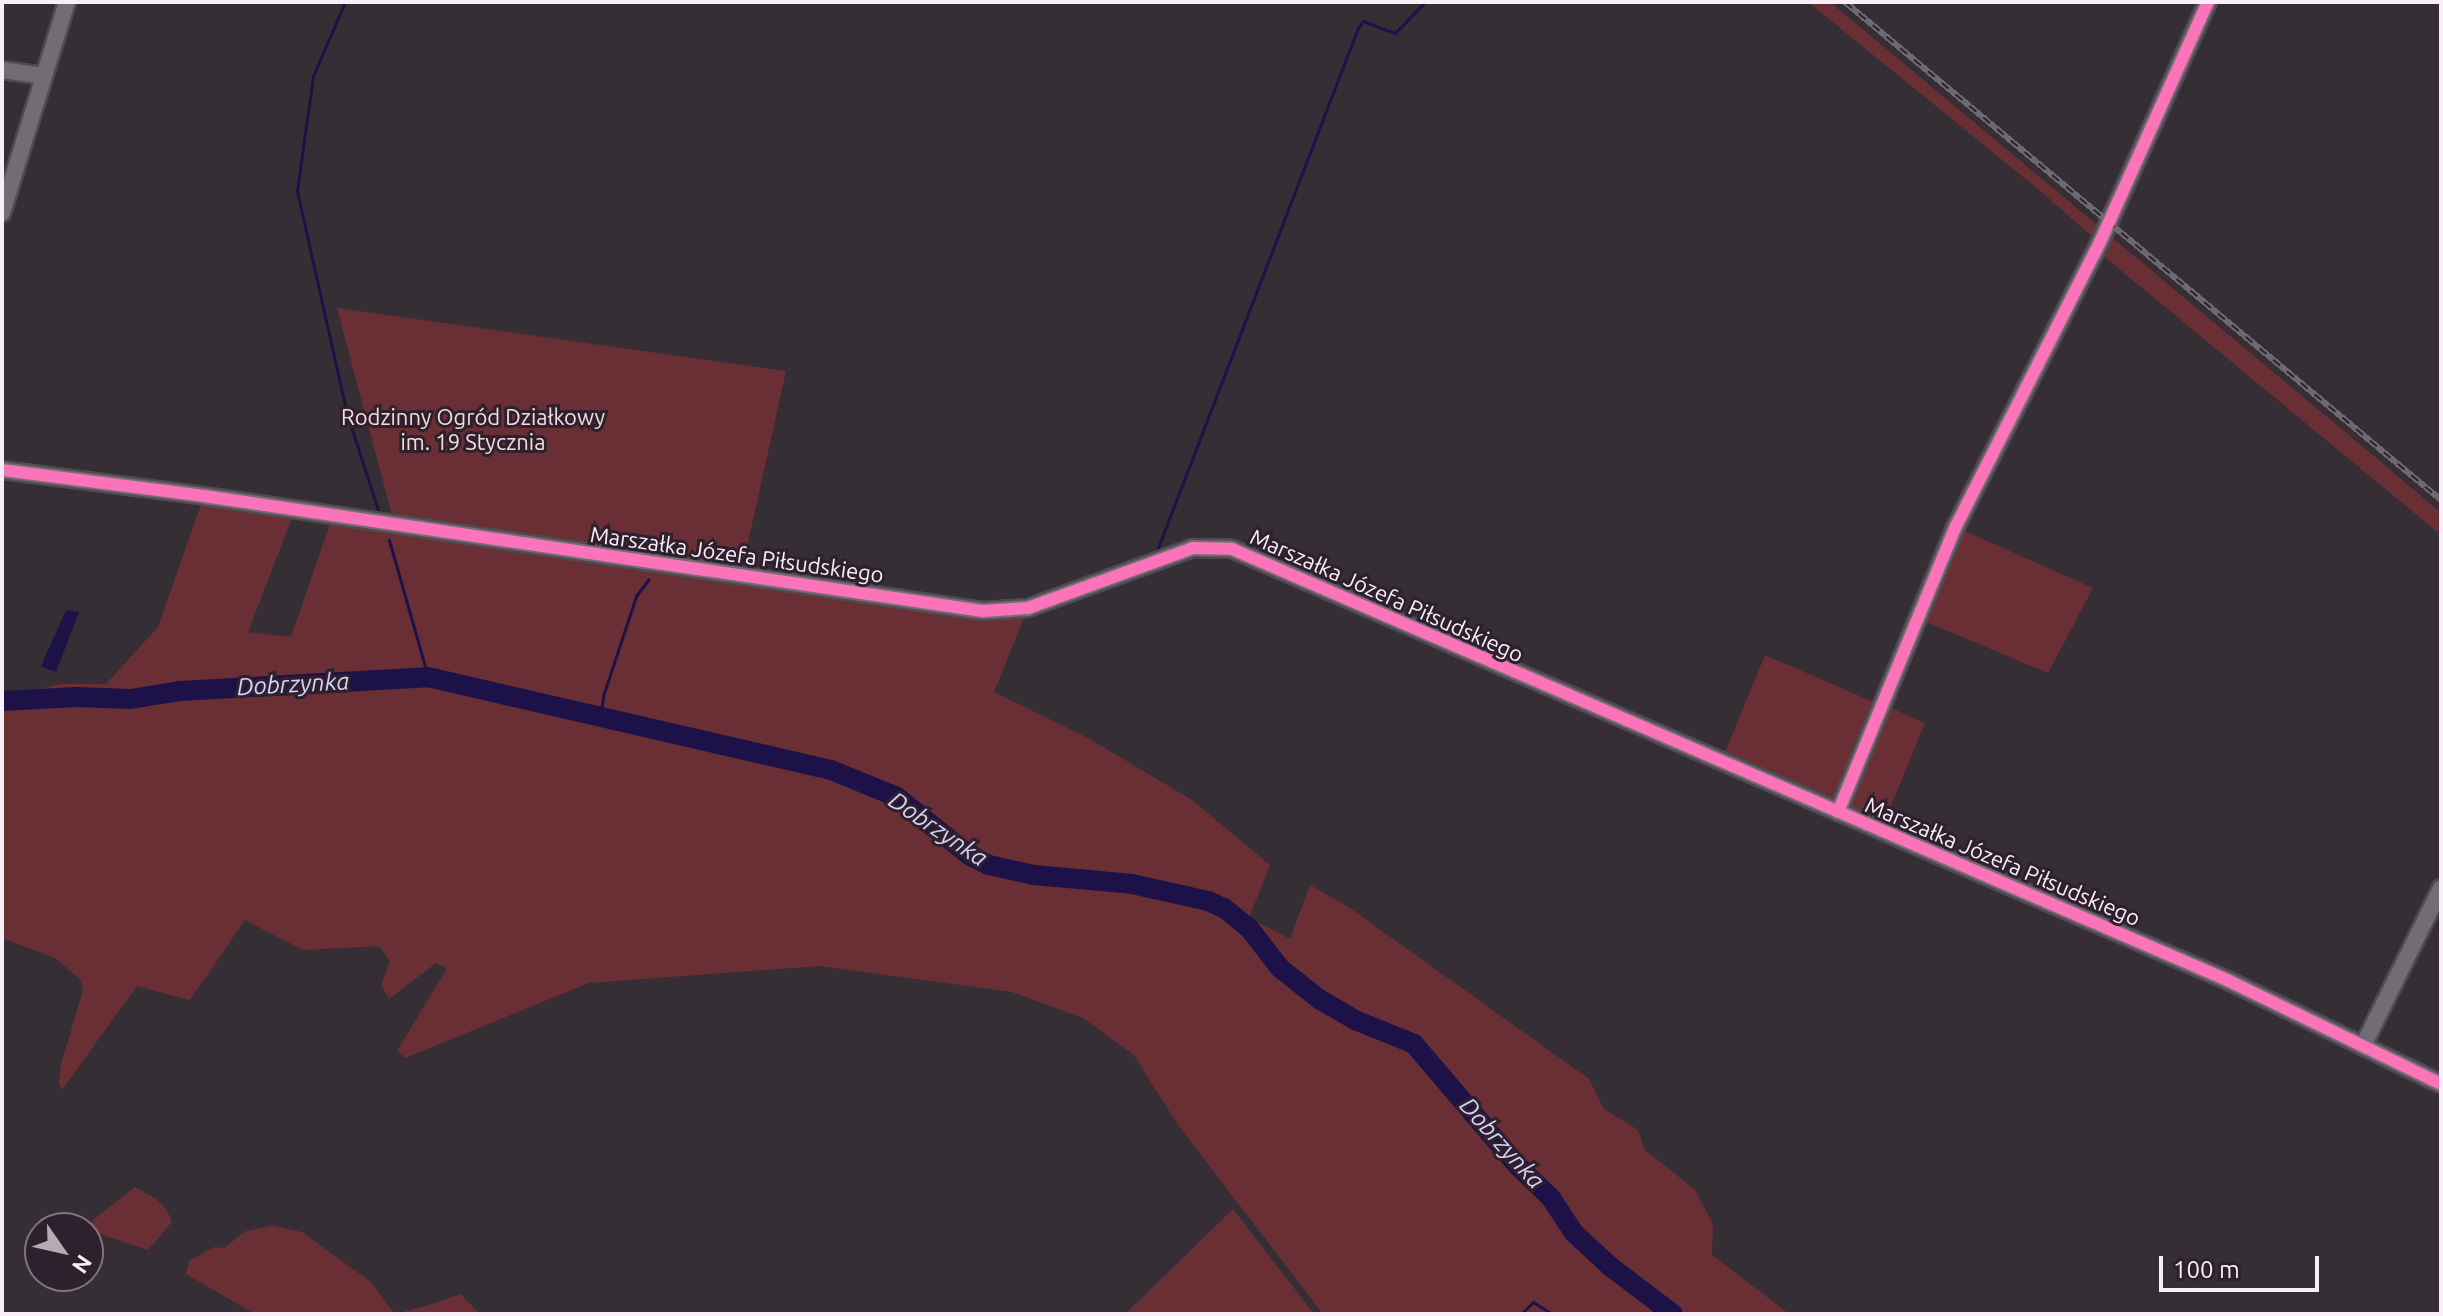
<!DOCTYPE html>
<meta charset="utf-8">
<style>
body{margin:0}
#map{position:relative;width:2443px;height:1316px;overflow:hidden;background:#362e35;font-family:Ubuntu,sans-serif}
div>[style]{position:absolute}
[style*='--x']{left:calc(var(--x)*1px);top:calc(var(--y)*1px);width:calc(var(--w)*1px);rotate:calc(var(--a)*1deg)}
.green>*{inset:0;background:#692f35}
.water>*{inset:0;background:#1c1248}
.stream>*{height:3px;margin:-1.5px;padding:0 1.5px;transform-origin:1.5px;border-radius:1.5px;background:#1c1248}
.river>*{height:20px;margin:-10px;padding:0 10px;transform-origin:10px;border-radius:10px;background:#1c1248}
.roads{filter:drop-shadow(2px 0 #514a4f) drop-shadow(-2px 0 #514a4f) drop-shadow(0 2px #514a4f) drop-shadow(0 -2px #514a4f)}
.minor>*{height:16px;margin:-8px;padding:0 8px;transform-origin:8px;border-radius:8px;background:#726c76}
.rail>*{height:6px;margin-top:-3px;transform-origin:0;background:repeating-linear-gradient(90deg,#2f202e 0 9px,#6d6970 0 18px);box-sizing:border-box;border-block:2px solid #6d6970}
.cycleway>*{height:12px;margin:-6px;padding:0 6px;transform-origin:6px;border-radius:6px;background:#fb73b8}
span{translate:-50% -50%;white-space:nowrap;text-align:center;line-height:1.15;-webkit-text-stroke:6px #2f202e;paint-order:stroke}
.park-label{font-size:22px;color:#f4dcdc}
.street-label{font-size:22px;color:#faeff8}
.water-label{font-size:24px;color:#d1d3f9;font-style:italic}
.frame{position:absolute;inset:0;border:4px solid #faeff8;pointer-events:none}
.north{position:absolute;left:24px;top:1212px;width:80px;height:80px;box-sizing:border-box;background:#2f202e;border:2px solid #80737f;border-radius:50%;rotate:124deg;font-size:22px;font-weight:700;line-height:32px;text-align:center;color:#faeff8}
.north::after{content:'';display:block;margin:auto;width:28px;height:36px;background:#b5abb4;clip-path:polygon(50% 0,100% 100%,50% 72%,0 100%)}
.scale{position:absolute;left:2159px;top:1256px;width:160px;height:36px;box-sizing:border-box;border:4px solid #faeff8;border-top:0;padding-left:10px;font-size:24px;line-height:28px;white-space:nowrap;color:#faeff8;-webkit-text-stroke:6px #2f202e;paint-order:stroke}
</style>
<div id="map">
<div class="green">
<i style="clip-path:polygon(1808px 2px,1830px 2px,2368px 451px,2441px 513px,2441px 535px,2101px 254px,2104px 247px,2038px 189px)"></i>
<i style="clip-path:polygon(337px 308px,786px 371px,743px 565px,393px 519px)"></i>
<i style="clip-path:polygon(204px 496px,295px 510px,248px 632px,291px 637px,333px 515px,987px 618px,1025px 615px,994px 692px,1088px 738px,1192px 800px,1270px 865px,1249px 918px,1290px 939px,1310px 885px,1350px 908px,1589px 1079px,1604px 1109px,1638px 1130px,1645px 1150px,1695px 1190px,1713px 1224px,1712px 1255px,1789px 1314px,1323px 1314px,1178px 1125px,1134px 1055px,1083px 1018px,1012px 992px,820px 966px,589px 983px,405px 1058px,397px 1051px,447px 968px,436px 963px,389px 999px,381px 985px,390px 961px,379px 946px,303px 950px,245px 920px,190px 1000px,137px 986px,62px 1090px,59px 1084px,61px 1064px,83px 990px,80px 979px,55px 958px,2px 938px,2px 693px,24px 693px,60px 684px,106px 684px,158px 627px)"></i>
<i style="clip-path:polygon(1960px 529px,2093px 588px,2048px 673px,1924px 621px)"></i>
<i style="clip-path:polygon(1765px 655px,1876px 703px,1832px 800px,1724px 755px)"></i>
<i style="clip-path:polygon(1887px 706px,1925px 723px,1884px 823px,1847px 806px)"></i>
<i style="clip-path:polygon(135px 1187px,155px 1198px,167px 1210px,172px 1222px,148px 1250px,88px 1230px,92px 1221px)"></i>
<i style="clip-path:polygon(1233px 1209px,1314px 1314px,1125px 1314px)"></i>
<i style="clip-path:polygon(272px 1226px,302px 1232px,371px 1282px,395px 1314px,255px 1314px,186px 1274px,189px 1261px,214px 1247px,224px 1248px,246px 1231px)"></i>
<i style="clip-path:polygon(460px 1294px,480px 1314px,396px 1314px,432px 1304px)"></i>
</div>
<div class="water">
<i style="clip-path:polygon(66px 610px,79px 612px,56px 672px,41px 666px)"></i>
</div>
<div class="stream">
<i style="--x:345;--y:2;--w:81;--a:113.4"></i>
<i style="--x:313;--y:76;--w:116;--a:97.9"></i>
<i style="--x:297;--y:191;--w:229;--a:77.4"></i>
<i style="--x:347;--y:414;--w:104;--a:72.1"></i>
<i style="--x:389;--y:540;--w:142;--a:74.1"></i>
<i style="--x:1156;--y:553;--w:563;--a:-68.96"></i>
<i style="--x:1358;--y:28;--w:9;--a:-54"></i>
<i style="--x:1363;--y:21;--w:34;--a:21"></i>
<i style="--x:1395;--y:33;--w:43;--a:-45.9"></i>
<i style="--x:701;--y:561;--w:57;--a:9.1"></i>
<i style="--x:1017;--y:601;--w:64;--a:-18.2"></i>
<i style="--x:600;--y:717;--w:24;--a:-81"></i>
<i style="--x:604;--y:693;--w:102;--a:-71.7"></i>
<i style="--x:636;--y:596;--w:21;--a:-53"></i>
<i style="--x:1521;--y:1314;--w:17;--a:-45"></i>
<i style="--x:1533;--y:1302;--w:22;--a:32"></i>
<i style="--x:1652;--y:1314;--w:14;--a:-60"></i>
</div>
<div class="river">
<i style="--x:2;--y:701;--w:74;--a:-3.1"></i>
<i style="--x:76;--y:697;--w:55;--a:2.1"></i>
<i style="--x:131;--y:699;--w:50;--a:-9.3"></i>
<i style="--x:180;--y:691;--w:248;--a:-3.2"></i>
<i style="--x:428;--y:677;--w:414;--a:13"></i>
<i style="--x:831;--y:770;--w:71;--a:22.2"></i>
<i style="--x:897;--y:797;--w:92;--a:38.9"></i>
<i style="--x:969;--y:855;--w:22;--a:27"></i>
<i style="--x:989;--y:865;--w:46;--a:12.5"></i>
<i style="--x:1034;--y:875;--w:98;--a:5.2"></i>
<i style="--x:1132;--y:884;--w:78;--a:12.6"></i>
<i style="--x:1208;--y:901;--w:17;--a:24"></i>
<i style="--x:1224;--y:908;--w:32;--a:39"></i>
<i style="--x:1249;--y:928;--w:51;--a:52.2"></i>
<i style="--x:1280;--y:968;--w:50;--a:38.5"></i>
<i style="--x:1319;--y:999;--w:42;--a:30.3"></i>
<i style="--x:1355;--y:1020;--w:64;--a:22.1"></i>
<i style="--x:1414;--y:1044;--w:157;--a:49.6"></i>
<i style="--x:1516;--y:1164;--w:49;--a:44.2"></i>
<i style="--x:1551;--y:1198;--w:42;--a:56.7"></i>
<i style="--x:1574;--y:1233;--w:50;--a:42.6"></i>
<i style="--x:1611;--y:1267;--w:78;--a:37.2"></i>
</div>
<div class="roads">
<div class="minor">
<i style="--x:2;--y:70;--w:42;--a:8.1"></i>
<i style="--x:2;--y:213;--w:221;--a:-72.9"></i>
<i style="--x:2;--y:470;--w:204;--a:7.3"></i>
<i style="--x:204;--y:496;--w:787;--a:8.4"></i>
<i style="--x:983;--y:611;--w:45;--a:-3.8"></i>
<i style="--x:1028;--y:608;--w:176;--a:-20"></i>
<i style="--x:1193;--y:548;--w:39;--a:1"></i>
<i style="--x:1232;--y:549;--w:1084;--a:23.42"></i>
<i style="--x:2227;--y:980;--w:238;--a:25.9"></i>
<i style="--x:1838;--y:812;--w:309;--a:-67.6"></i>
<i style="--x:1956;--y:526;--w:318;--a:-63.1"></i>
<i style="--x:2100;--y:242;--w:263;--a:-65.8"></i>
<i style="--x:2363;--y:1046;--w:176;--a:-63.7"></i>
</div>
</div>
<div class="rail">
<i style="--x:1845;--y:2;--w:777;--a:39.88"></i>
</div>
<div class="cycleway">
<i style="--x:2;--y:470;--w:204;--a:7.3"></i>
<i style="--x:204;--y:496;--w:787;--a:8.4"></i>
<i style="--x:983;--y:611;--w:45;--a:-3.8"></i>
<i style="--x:1028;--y:608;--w:176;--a:-20"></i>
<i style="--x:1193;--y:548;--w:39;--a:1"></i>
<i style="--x:1232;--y:549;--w:1084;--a:23.42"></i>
<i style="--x:2227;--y:980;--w:238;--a:25.9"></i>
<i style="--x:1838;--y:812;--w:309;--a:-67.6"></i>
<i style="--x:1956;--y:526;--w:318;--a:-63.1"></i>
<i style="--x:2100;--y:242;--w:263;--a:-65.8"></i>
</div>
<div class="park-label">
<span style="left:473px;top:429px">Rodzinny Ogród Działkowy<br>im. 19 Stycznia</span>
</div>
<div class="street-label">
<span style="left:737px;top:554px;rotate:8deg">Marszałka Józefa Piłsudskiego</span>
<span style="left:1387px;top:595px;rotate:24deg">Marszałka Józefa Piłsudskiego</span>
<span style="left:2003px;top:861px;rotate:23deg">Marszałka Józefa Piłsudskiego</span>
</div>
<div class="water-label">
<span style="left:293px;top:684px;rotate:-3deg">Dobrzynka</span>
<span style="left:938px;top:829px;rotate:34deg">Dobrzynka</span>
<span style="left:1502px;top:1143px;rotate:48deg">Dobrzynka</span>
</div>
<div class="frame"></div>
<div class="north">N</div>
<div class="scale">100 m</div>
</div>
